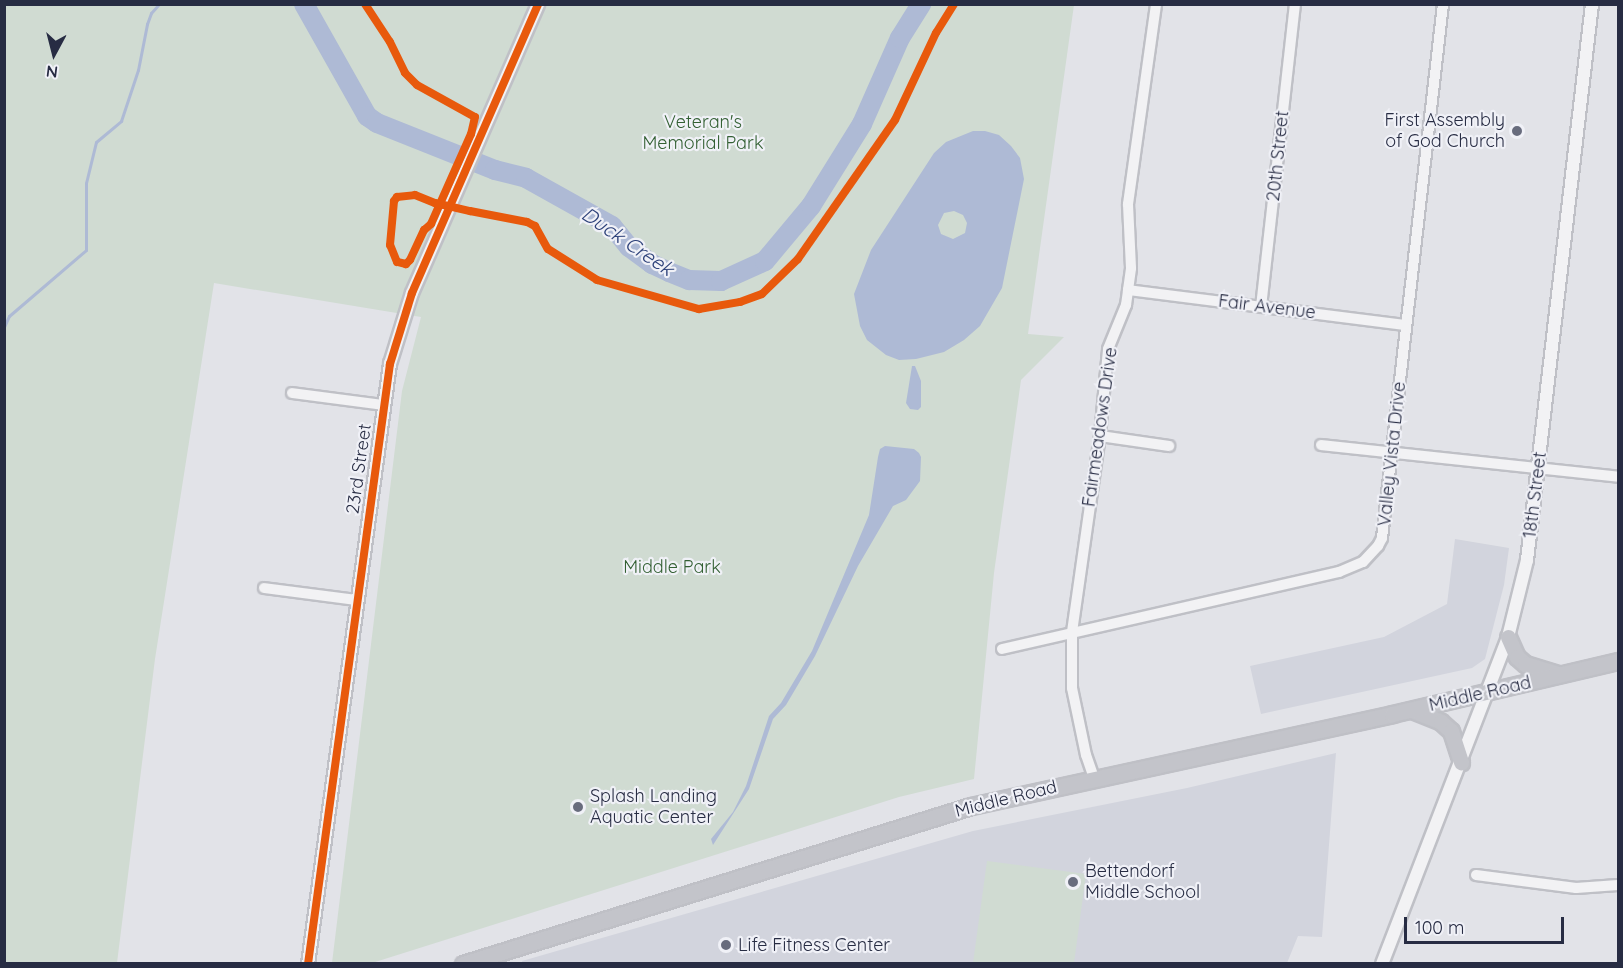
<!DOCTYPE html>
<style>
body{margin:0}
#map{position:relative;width:1623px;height:968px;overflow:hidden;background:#e2e3e8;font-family:Quicksand,sans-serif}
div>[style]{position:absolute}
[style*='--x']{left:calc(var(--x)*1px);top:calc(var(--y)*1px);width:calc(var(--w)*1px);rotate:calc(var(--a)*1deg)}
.built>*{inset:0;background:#d2d4dd}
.green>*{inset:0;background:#d0dbd2}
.water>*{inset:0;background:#aebad5}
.stream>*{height:3px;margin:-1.5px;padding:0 1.5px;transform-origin:1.5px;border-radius:1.5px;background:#aebad5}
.river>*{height:20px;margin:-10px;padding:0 10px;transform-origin:10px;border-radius:10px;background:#aebad5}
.roads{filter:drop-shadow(2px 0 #bfc0c6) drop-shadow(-2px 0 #bfc0c6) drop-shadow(0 2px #bfc0c6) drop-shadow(0 -2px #bfc0c6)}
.minor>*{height:10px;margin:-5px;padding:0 5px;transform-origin:5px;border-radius:5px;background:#f2f2f4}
.tertiary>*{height:12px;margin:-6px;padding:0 6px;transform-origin:6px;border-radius:6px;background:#f2f2f4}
.secondary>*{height:15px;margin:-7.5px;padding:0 7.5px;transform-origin:7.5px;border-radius:7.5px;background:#c3c4ca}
.cycleway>*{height:8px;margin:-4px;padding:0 4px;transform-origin:4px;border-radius:4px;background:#e8590c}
.dots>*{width:16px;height:16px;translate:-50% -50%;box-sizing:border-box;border:3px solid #f0f1f7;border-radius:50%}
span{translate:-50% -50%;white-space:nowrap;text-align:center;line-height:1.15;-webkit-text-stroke:4.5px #f0f1f7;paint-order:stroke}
.poi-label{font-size:18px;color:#272c43}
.right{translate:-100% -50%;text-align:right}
.left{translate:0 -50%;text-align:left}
.park-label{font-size:18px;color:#336033}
.street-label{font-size:18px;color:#272c43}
.water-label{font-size:20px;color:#2e427a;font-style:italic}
.frame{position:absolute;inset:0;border:6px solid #272c43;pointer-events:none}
.north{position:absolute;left:24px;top:24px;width:60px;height:60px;-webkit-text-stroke:4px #f0f1f7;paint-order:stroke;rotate:187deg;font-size:16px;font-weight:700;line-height:24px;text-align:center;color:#272c43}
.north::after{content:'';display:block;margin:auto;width:21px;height:27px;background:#272c43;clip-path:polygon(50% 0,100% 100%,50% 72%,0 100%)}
.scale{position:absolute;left:1404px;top:917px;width:160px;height:27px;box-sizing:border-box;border:3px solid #272c43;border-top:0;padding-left:8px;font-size:18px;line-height:21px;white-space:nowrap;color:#272c43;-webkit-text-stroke:4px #f0f1f7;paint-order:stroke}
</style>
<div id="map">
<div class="built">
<i style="clip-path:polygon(1455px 539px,1509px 548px,1504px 585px,1485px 659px,1472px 668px,1261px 714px,1250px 666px,1384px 637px,1447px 604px)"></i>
<i style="clip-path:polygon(1336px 753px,1322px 937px,1298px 936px,1287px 963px,523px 964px,522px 961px,973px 831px,1187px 788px)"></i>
</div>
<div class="green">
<i style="clip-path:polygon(5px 5px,1074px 5px,1028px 334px,1064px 337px,1021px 380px,994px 573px,974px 779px,899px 797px,372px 963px,332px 963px,402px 391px,421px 317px,214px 283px,155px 659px,117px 963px,5px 964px)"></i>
<i style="clip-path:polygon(987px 861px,1086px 874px,1074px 963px,973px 963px)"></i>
</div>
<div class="water">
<i style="clip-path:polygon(evenodd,973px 131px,985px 131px,999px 135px,1011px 146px,1020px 158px,1024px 179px,1002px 288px,980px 326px,964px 340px,944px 352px,916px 359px,899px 360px,886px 355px,867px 340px,860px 326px,854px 294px,871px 250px,934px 153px,946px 142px,973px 131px,954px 211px,963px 215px,967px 223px,965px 233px,953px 239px,941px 234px,938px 225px,944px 213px,954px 211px)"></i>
<i style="clip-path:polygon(912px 366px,915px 366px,921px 381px,921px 407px,918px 410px,910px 409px,906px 403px)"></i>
<i style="clip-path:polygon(885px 446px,914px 449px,919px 453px,921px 457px,920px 481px,906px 500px,893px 506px,858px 566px,815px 656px,786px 705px,773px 719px,749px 789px,713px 845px,711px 839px,733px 812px,746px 786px,769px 716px,781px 703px,812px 651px,869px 515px,878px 457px,880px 449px)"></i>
</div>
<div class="stream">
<i style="--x:4;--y:327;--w:12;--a:-66"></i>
<i style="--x:9;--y:316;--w:101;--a:-40.6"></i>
<i style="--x:86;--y:250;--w:67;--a:-90"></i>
<i style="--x:86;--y:183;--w:42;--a:-76.3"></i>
<i style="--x:96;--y:142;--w:33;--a:-40"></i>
<i style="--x:121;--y:121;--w:54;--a:-71.6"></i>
<i style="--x:138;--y:70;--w:47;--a:-78.9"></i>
<i style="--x:147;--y:24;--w:12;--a:-70"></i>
<i style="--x:151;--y:13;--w:12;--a:-48"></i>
</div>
<div class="river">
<i style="--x:304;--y:4;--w:129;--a:60.6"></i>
<i style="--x:367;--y:116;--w:12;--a:35"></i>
<i style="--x:377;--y:123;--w:127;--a:21.7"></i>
<i style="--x:495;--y:170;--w:32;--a:14"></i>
<i style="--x:526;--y:178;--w:98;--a:29.2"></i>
<i style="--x:612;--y:226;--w:27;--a:51"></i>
<i style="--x:629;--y:247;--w:29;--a:36"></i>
<i style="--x:652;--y:264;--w:19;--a:25"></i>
<i style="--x:669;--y:272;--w:22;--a:22"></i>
<i style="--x:689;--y:280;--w:32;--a:2"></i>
<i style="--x:721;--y:281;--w:48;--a:-24.4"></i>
<i style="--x:765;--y:261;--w:72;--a:-50.1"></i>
<i style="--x:811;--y:206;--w:97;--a:-58.1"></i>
<i style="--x:862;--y:124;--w:94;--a:-66.2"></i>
<i style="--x:900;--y:38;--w:40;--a:-58"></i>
</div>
<div class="roads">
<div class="minor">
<i style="--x:1128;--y:290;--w:280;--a:7.2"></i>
<i style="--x:1261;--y:307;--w:305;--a:-83.6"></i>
<i style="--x:292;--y:393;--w:92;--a:7.5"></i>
<i style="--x:1100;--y:436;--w:70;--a:8.2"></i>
<i style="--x:1321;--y:445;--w:299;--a:6.1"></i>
<i style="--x:264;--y:588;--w:94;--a:7.4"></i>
<i style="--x:1002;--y:649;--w:346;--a:-12.9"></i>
<i style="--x:1339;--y:572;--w:26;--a:-23"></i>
<i style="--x:1363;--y:562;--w:22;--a:-47"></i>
<i style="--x:1378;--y:546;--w:9;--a:-63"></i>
<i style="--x:1382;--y:538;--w:537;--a:-83.48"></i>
<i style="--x:1094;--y:778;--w:24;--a:-109"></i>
<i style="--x:1086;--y:755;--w:68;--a:-101.8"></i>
<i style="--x:1072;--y:688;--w:56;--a:-90"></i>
<i style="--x:1072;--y:632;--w:198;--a:-81.9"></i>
<i style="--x:1100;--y:436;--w:87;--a:-84.7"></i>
<i style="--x:1108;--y:349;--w:48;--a:-67.8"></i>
<i style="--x:1126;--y:305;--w:15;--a:-82"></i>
<i style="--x:1128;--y:290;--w:22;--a:-82"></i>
<i style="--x:1131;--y:268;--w:64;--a:-92.7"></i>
<i style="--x:1128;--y:204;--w:202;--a:-82"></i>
<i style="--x:1476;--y:875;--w:101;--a:7.4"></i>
<i style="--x:1576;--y:888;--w:42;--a:-4.1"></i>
</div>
<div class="tertiary">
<i style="--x:308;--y:964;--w:606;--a:-82.22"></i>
<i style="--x:390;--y:364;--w:74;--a:-72.8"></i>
<i style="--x:412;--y:293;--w:315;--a:-66.4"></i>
<i style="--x:1382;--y:964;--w:350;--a:-68.9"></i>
<i style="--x:1508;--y:637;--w:79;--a:-76.1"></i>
<i style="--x:1527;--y:560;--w:560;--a:-83.33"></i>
</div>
<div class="secondary">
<i style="--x:1508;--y:637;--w:22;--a:66"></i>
<i style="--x:1517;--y:657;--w:11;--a:41"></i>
<i style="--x:1525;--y:664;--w:34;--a:17"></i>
<i style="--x:1412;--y:710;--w:31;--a:22"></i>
<i style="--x:1441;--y:722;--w:13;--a:42"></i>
<i style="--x:1451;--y:731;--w:33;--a:72"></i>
<i style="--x:463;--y:964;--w:532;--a:-17.28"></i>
<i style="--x:971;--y:806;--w:431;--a:-12.3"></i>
<i style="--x:1392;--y:714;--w:232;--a:-13.2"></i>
</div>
</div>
<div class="cycleway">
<i style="--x:365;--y:4;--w:45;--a:56.7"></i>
<i style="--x:390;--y:42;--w:34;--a:64"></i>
<i style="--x:405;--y:73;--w:17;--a:45"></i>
<i style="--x:417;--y:85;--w:66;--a:28.9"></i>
<i style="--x:475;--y:117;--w:17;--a:103"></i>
<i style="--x:471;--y:134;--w:98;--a:114"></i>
<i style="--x:431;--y:224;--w:9;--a:139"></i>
<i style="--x:424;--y:230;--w:33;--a:115"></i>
<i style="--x:410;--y:260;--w:6;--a:135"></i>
<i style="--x:406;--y:264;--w:9;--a:-167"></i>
<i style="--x:397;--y:262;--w:18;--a:-112"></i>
<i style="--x:390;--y:245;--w:44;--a:-84.8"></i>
<i style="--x:394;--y:201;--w:5;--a:-53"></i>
<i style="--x:397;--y:197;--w:18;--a:-6"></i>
<i style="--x:415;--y:195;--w:22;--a:22"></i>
<i style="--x:435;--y:203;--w:36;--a:13"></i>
<i style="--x:470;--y:211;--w:58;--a:10.9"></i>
<i style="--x:527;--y:222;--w:9;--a:27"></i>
<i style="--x:535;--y:226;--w:26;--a:61"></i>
<i style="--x:548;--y:249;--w:58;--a:32.3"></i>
<i style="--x:597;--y:280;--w:106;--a:15.9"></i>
<i style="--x:699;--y:309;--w:42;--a:-9.7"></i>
<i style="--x:740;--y:302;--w:23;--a:-20"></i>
<i style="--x:762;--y:294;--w:50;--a:-44.2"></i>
<i style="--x:798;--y:259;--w:169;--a:-55.1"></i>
<i style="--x:895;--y:120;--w:96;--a:-64.8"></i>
<i style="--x:936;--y:33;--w:34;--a:-58"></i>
<i style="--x:308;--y:964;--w:606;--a:-82.22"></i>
<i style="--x:390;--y:364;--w:74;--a:-72.8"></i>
<i style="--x:412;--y:293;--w:315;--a:-66.4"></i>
</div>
<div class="dots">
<i style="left:1517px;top:131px;background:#686c7d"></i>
<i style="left:578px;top:807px;background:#686c7d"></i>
<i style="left:1073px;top:882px;background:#686c7d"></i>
<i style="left:726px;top:945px;background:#686c7d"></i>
</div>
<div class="poi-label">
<span class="right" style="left:1505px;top:131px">First Assembly<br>of God Church</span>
<span class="left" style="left:590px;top:807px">Splash Landing<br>Aquatic Center</span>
<span class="left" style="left:1085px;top:882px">Bettendorf<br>Middle School</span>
<span class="left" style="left:738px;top:945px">Life Fitness Center</span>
</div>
<div class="park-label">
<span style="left:703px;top:133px">Veteran's<br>Memorial Park</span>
<span style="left:672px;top:567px">Middle Park</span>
</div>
<div class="street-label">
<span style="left:1278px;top:156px;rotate:-84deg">20th Street</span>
<span style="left:1267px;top:307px;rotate:7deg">Fair Avenue</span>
<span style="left:1100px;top:427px;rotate:-82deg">Fairmeadows Drive</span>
<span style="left:1392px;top:454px;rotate:-84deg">Valley Vista Drive</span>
<span style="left:359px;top:469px;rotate:-82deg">23rd Street</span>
<span style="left:1535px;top:495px;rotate:-83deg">18th Street</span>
<span style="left:1480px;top:694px;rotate:-13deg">Middle Road</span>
<span style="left:1006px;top:799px;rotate:-14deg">Middle Road</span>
</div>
<div class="water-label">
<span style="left:628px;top:241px;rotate:34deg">Duck Creek</span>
</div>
<div class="frame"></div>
<div class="north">N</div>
<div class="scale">100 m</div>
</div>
